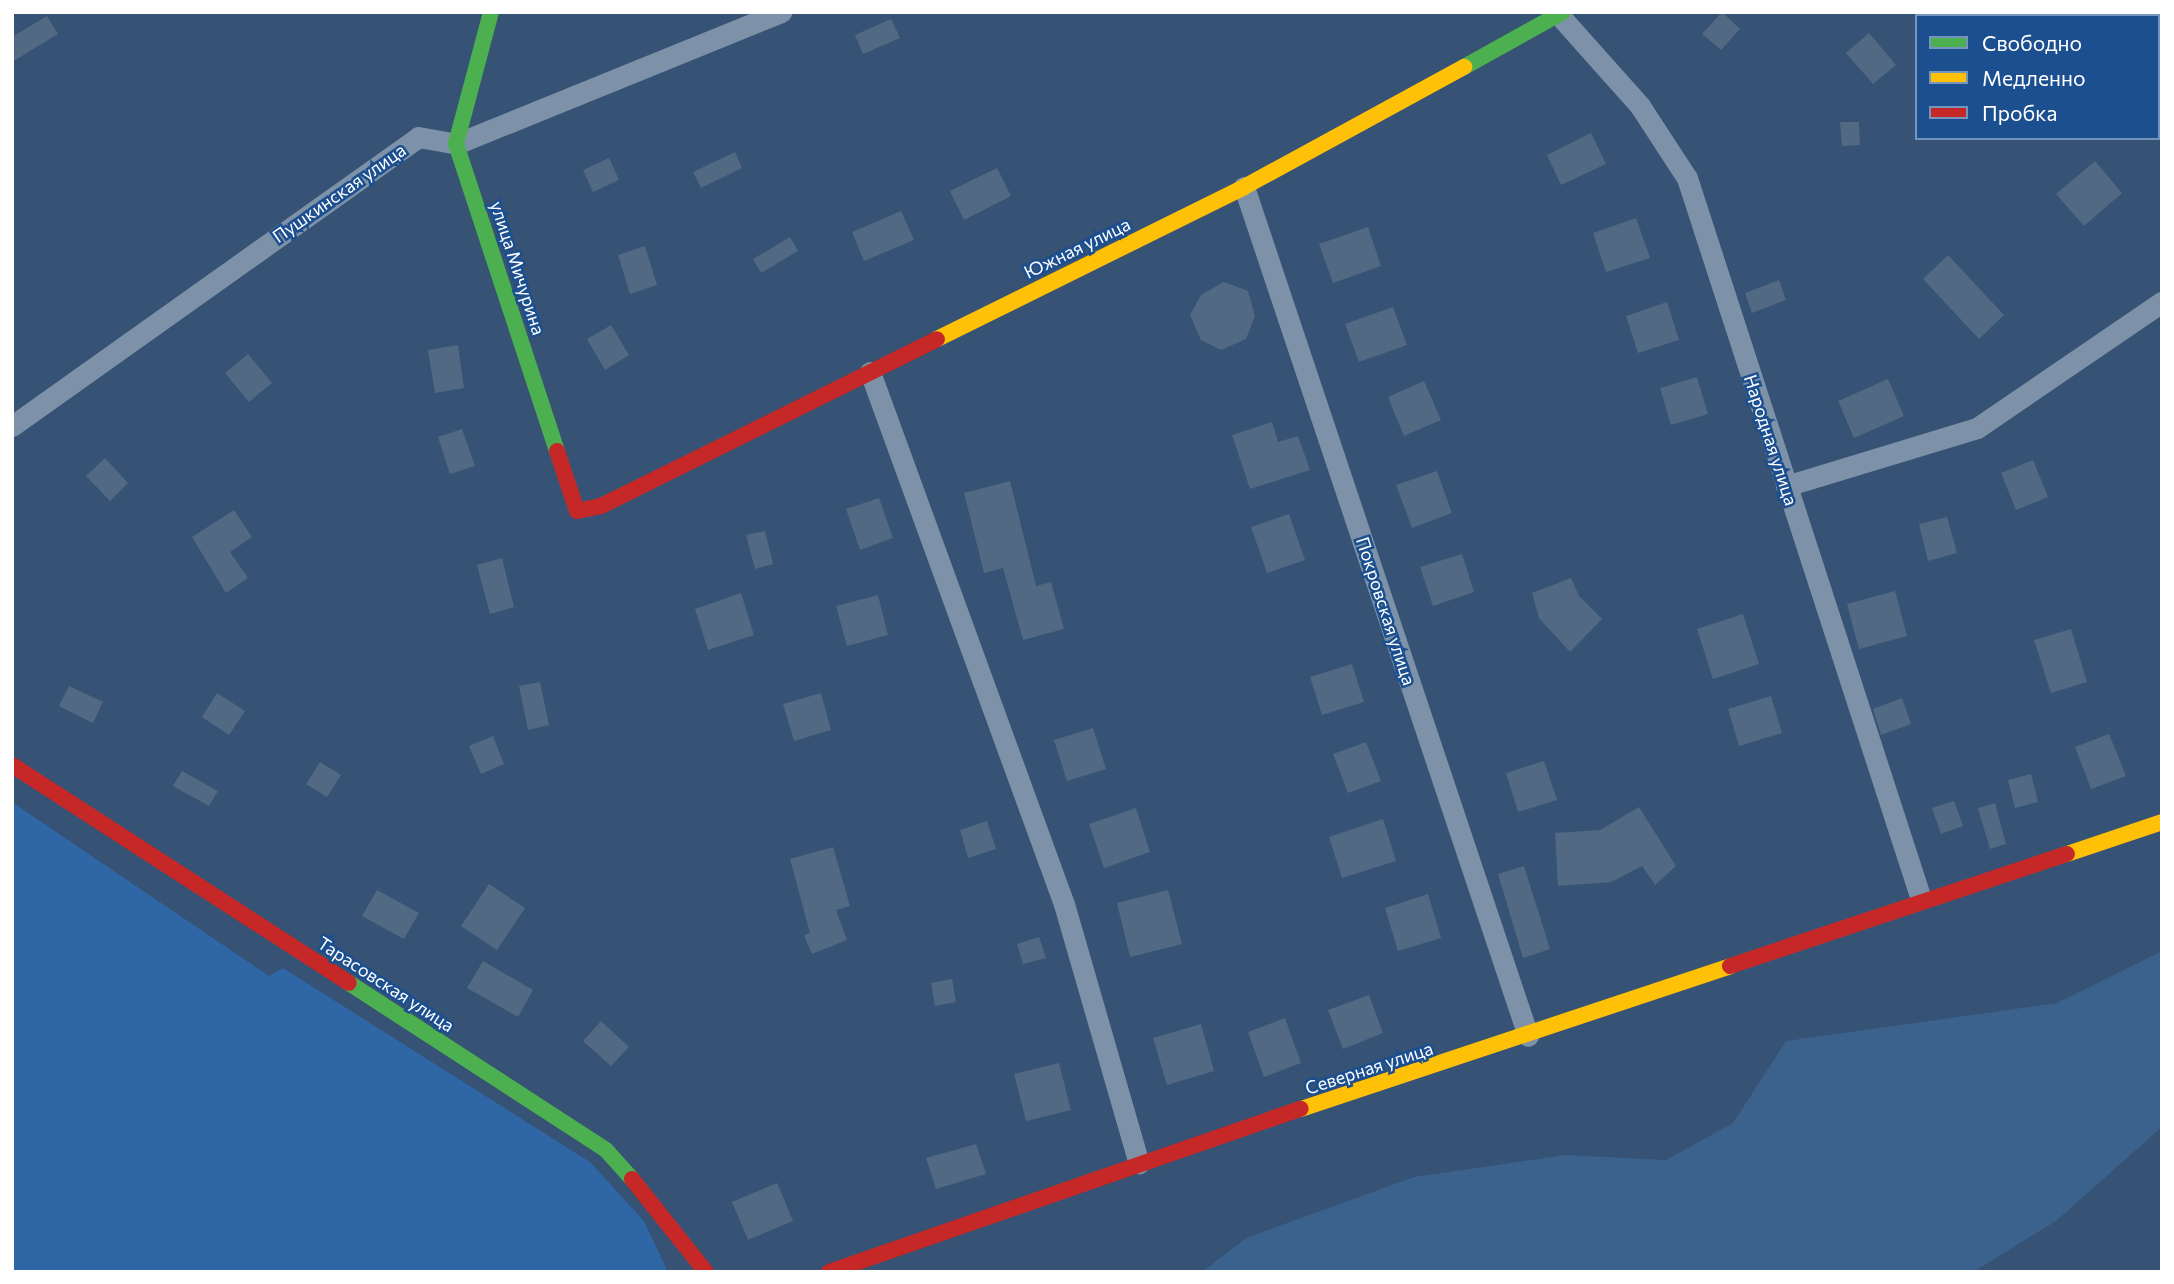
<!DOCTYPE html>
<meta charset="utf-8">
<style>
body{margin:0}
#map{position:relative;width:2174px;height:1284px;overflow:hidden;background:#365274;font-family:Commissioner,sans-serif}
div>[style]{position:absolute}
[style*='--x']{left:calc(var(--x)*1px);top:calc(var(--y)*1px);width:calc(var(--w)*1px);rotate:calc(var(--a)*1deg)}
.green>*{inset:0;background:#2f66a5}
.water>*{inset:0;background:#3b618d}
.building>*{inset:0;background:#526984}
.street>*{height:21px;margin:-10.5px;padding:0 10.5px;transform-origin:10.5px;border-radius:10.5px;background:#7d92a8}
.fast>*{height:16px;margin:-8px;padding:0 8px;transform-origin:8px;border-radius:8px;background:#4caf50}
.slow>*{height:16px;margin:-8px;padding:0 8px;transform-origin:8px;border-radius:8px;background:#ffc107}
.jam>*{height:16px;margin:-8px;padding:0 8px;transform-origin:8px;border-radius:8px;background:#c62828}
span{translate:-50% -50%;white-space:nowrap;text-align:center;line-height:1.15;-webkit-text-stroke:5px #1b4f8f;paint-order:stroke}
.street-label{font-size:18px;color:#fff}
.frame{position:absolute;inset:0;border:14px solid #fff;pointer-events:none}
.legend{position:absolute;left:1915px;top:14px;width:245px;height:126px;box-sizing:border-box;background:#1b4f8f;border:2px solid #7695bc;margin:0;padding:9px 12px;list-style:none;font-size:21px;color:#fff}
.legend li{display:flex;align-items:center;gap:14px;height:35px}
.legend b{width:35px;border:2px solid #7695bc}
</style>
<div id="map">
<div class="green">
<i style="clip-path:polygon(2035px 12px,2162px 12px,2162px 116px,2158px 16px)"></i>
<i style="clip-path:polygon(12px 802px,269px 976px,283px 968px,590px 1162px,644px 1221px,668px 1272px,12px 1272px)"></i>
</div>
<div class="water">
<i style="clip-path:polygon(2162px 951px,2162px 1127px,2056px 1221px,1973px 1272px,1202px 1272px,1246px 1238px,1414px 1177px,1566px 1155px,1666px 1160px,1733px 1123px,1786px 1041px,2057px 1003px)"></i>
</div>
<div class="building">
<i style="clip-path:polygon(1722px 12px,1740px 29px,1721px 50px,1702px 34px)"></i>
<i style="clip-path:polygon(47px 16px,58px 34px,12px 62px,12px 37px)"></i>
<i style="clip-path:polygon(891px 19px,900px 38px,863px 54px,855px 35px)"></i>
<i style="clip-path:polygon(1869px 33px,1896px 65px,1873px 84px,1846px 53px)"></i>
<i style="clip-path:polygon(1840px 122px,1859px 122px,1860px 145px,1842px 146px)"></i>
<i style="clip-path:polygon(1591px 133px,1606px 164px,1561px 185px,1547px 155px)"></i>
<i style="clip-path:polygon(735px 152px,742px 168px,701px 188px,693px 172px)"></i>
<i style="clip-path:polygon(609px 158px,619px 180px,593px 192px,583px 170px)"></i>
<i style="clip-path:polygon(2095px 161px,2122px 193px,2084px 226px,2056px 194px)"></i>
<i style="clip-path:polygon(997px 168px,1011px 196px,964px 220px,950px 191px)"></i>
<i style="clip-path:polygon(901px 211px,914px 240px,864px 261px,852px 232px)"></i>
<i style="clip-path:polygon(1636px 218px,1650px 258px,1606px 272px,1593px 233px)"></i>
<i style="clip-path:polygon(1368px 227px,1381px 266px,1333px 283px,1319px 244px)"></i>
<i style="clip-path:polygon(790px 237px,798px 251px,761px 273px,753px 259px)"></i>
<i style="clip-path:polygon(645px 246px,657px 285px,630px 294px,618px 255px)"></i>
<i style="clip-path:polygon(1948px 255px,2004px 315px,1979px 339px,1923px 279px)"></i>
<i style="clip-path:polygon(1779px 280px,1786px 300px,1752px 313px,1745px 293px)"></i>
<i style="clip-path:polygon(1224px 282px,1248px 291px,1255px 316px,1246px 339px,1221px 350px,1201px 340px,1190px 315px,1201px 295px)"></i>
<i style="clip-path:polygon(1667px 302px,1679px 340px,1638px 353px,1626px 316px)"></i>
<i style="clip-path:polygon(1393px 307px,1407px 345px,1359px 362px,1345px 324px)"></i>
<i style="clip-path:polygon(611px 325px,629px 355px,605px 370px,587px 339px)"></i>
<i style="clip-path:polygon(458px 345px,464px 388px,435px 393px,428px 350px)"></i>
<i style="clip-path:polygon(248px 354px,272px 383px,249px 402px,225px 373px)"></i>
<i style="clip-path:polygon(1697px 377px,1708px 414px,1671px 425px,1660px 388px)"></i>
<i style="clip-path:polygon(1888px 379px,1904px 416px,1854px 438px,1838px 401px)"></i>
<i style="clip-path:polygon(1424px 381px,1441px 420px,1404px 436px,1388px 397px)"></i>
<i style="clip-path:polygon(1272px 422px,1278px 442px,1298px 436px,1310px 470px,1250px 489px,1232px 435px)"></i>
<i style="clip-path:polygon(462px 429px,475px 466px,450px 474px,438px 437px)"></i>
<i style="clip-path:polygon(105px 458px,128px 483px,110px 501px,86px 476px)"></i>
<i style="clip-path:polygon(2033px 460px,2048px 497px,2016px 510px,2001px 473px)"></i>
<i style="clip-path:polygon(1437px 471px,1452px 513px,1412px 528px,1396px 485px)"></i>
<i style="clip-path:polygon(1010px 481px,1036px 586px,1051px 582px,1064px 629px,1023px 640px,1003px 568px,984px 573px,964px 493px)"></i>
<i style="clip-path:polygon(879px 498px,893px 538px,860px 550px,846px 509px)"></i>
<i style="clip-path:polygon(234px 510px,252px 537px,230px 552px,248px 578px,226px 593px,192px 537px)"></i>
<i style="clip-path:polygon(1289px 514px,1305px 560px,1267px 573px,1251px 527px)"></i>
<i style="clip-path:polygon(1947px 517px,1957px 553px,1928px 561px,1919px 524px)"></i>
<i style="clip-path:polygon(765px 531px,773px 564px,755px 569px,746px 535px)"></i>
<i style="clip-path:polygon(1462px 554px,1474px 592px,1433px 606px,1420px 567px)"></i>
<i style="clip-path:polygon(502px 558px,514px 607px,490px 614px,477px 565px)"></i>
<i style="clip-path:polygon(1571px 578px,1579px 596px,1602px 619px,1570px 652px,1539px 618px,1532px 593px)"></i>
<i style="clip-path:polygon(1895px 591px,1907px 636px,1859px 649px,1847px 604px)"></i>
<i style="clip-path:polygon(741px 593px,754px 635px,708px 650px,695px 609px)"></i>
<i style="clip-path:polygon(878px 595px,888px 635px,847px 646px,836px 606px)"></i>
<i style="clip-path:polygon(1743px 614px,1759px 664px,1713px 679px,1697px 629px)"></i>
<i style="clip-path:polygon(2071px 629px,2087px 682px,2051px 693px,2034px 640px)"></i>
<i style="clip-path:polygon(1352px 664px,1364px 702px,1322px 715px,1310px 677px)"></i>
<i style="clip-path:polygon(540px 682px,549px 725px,528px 730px,519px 686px)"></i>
<i style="clip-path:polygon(69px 686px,103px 702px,93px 723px,59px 706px)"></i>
<i style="clip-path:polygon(217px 693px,245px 711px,229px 735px,202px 717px)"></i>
<i style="clip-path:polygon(821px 693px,831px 730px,794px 741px,783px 704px)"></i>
<i style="clip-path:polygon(1771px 696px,1782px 733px,1739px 746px,1728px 709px)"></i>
<i style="clip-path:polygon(1902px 698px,1911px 724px,1881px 735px,1873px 709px)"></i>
<i style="clip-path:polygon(1093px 728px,1106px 769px,1067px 781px,1054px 740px)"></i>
<i style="clip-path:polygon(2109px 734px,2126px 776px,2091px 789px,2075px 747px)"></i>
<i style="clip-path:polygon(493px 736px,504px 764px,481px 774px,469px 746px)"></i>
<i style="clip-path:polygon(1366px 742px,1381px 781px,1348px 793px,1333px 754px)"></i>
<i style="clip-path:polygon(1544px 761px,1557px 800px,1518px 812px,1506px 773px)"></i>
<i style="clip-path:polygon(320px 762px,341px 775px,327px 797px,306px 784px)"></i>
<i style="clip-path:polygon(182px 771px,218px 791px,209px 806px,173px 786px)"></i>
<i style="clip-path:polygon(2031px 774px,2038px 802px,2015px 808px,2008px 780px)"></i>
<i style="clip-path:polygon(1954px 801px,1963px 826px,1941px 834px,1932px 808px)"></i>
<i style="clip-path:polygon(1995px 803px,2006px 844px,1990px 849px,1978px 808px)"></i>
<i style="clip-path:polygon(1639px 807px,1676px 866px,1655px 885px,1642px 866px,1611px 882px,1558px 886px,1555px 833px,1600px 830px)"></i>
<i style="clip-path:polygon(1136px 808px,1150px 852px,1104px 868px,1089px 824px)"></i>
<i style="clip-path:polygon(1383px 819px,1396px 861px,1342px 878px,1329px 837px)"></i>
<i style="clip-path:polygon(987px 821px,996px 849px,968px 858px,960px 830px)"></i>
<i style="clip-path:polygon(833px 847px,850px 906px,836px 910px,847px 940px,812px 954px,804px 935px,810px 933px,790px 859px)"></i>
<i style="clip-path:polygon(1524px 866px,1550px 949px,1523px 958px,1498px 874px)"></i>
<i style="clip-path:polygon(489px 884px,525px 908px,497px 950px,461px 926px)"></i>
<i style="clip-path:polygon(377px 890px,419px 913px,404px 939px,362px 916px)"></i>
<i style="clip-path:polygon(1168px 890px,1182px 944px,1130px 957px,1117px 903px)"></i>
<i style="clip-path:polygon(1428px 894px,1441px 938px,1398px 951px,1385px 908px)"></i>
<i style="clip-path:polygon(1039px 937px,1046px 958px,1023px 964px,1017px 944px)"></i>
<i style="clip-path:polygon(483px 961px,533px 990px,518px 1017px,467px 988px)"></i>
<i style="clip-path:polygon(952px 979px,956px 1002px,935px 1006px,931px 983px)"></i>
<i style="clip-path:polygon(1369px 995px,1383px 1033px,1343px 1049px,1328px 1010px)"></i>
<i style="clip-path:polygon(1285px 1018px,1301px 1063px,1264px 1077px,1248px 1032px)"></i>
<i style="clip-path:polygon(601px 1021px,629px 1047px,611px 1066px,583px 1041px)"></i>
<i style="clip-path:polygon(1201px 1024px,1214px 1071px,1167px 1085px,1153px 1038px)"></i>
<i style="clip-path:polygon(1059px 1063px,1071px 1110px,1026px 1121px,1014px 1074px)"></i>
<i style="clip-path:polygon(976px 1144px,986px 1174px,936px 1189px,926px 1158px)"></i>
<i style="clip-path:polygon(777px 1183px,793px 1221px,748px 1240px,732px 1202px)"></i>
</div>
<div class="street">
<i style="--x:1559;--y:15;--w:122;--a:48.3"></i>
<i style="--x:1640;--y:106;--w:86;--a:56.9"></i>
<i style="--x:1687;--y:178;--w:758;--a:72.02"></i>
<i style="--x:1244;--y:187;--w:895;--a:71.5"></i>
<i style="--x:870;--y:372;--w:566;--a:69.97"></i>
<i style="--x:1064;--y:904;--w:270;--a:73.9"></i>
<i style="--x:12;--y:426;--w:498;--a:-35.4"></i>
<i style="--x:418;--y:137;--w:39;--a:10"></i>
<i style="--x:456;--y:144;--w:351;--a:-22.1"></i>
<i style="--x:1786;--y:486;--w:200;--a:-16.9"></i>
<i style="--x:1977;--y:428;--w:224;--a:-34.3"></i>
</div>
<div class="fast">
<i style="--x:491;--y:12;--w:137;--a:104.9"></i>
<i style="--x:456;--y:144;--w:323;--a:71.8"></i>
<i style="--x:1464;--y:67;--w:113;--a:-29.1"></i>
<i style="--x:349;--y:983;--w:306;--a:33"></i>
<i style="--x:606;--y:1150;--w:39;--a:48"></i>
</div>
<div class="slow">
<i style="--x:937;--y:339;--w:343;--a:-26.3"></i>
<i style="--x:1244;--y:187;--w:251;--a:-28.6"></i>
<i style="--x:2067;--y:854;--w:100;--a:-18.6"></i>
<i style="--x:1301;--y:1109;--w:452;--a:-18.4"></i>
</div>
<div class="jam">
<i style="--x:557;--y:451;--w:63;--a:71.6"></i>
<i style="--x:577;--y:511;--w:25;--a:-12"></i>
<i style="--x:601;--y:506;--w:375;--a:-26.4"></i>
<i style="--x:12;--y:765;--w:401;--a:32.9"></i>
<i style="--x:1730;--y:966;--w:355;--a:-18.4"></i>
<i style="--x:632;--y:1179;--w:119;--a:51.5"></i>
<i style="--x:829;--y:1272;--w:499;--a:-19.1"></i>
</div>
<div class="street-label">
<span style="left:339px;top:193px;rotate:-35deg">Пушкинская улица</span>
<span style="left:1077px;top:248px;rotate:-26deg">Южная улица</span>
<span style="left:518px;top:268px;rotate:72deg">улица Мичурина</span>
<span style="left:1771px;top:440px;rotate:72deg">Народная улица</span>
<span style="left:1386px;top:611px;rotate:72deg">Покровская улица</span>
<span style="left:386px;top:984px;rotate:33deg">Тарасовская улица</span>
<span style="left:1369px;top:1068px;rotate:-18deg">Северная улица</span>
</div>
<div class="frame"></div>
<ul class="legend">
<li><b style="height:9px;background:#4caf50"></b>Свободно</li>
<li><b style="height:9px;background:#ffc107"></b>Медленно</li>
<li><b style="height:9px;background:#c62828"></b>Пробка</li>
</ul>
</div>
